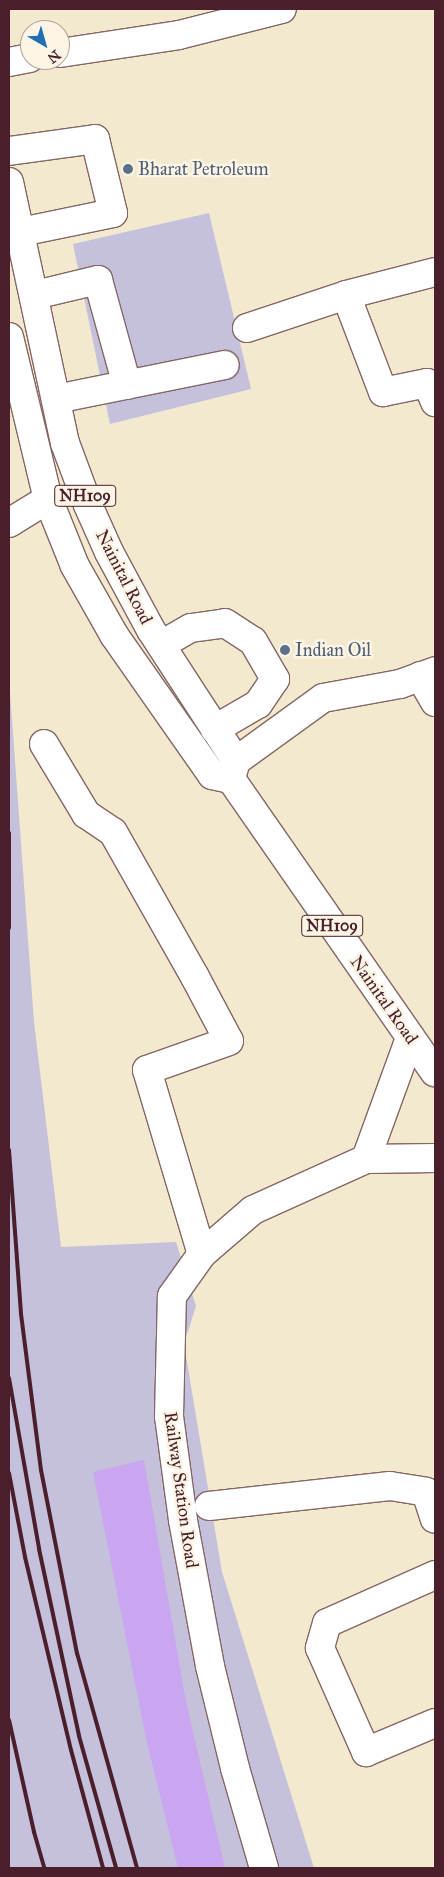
<!DOCTYPE html>
<style>
body{margin:0}
#map{position:relative;width:444px;height:1877px;overflow:hidden;background:#f2e9ce;font-family:"IM FELL Great Primer",serif}
div>[style]{position:absolute}
[style*='--x']{left:calc(var(--x)*1px);top:calc(var(--y)*1px);width:calc(var(--w)*1px);rotate:calc(var(--a)*1deg)}
.industrial>*{inset:0;background:#c5c0db}
.building>*{inset:0;background:#c9a6ef}
.roads{filter:drop-shadow(1px 0 #856664) drop-shadow(-1px 0 #856664) drop-shadow(0 1px #856664) drop-shadow(0 -1px #856664)}
.minor>*{height:28px;margin:-14px;padding:0 14px;transform-origin:14px;border-radius:14px;background:#fff}
.highway>*{height:28px;margin:-14px;padding:0 14px;transform-origin:14px;border-radius:14px;background:#fff}
.rail>*{height:4px;margin:-2px;padding:0 2px;transform-origin:2px;border-radius:2px;background:#4a1f2b}
.dots>*{width:14px;height:14px;translate:-50% -50%;box-sizing:border-box;border:2px solid #fcf5e5;border-radius:50%}
span{translate:-50% -50%;white-space:nowrap;text-align:center;line-height:1.15;-webkit-text-stroke:5px #fcf5e5;paint-order:stroke}
.shield-label span{padding:1px 4px;background:#fcf5e5;border:1px solid;border-radius:4px;-webkit-text-stroke-width:0}
.shield-label{font-size:16px;color:#4a1f2b;font-weight:700}
.service-label{font-size:18px;color:#4e5e75}
.left{translate:0 -50%;text-align:left}
.street-label{font-size:18px;color:#4a1f2b}
.frame{position:absolute;inset:0;border:10px solid #4a1f2b;pointer-events:none}
.north{position:absolute;left:20px;top:20px;width:50px;height:50px;box-sizing:border-box;background:#fcf5e5;border:1px solid #b59f9b;border-radius:50%;rotate:142deg;font-size:14px;font-weight:700;line-height:20px;text-align:center;color:#4a1f2b}
.north::after{content:'';display:block;margin:auto;width:18px;height:22px;background:#1f6fb2;clip-path:polygon(50% 0,100% 100%,50% 72%,0 100%)}
</style>
<div id="map">
<div class="industrial">
<i style="clip-path:polygon(209px 213px,251px 389px,110px 424px,73px 244px)"></i>
<i style="clip-path:polygon(9px 678px,34px 1022px,61px 1247px,176px 1242px,196px 1306px,184px 1344px,222px 1572px,314px 1868px,9px 1868px)"></i>
</div>
<div class="building">
<i style="clip-path:polygon(144px 1460px,186px 1702px,225px 1868px,178px 1868px,147px 1743px,93px 1472px)"></i>
</div>
<div class="roads">
<div class="minor">
<i style="--x:60;--y:53;--w:120;--a:-8.6"></i>
<i style="--x:179;--y:35;--w:106;--a:-14.2"></i>
<i style="--x:9;--y:62;--w:21;--a:-11"></i>
<i style="--x:9;--y:151;--w:87;--a:-7.9"></i>
<i style="--x:95;--y:139;--w:76;--a:76.3"></i>
<i style="--x:113;--y:213;--w:94;--a:168.3"></i>
<i style="--x:35;--y:295;--w:65;--a:-13.4"></i>
<i style="--x:98;--y:280;--w:109;--a:74.6"></i>
<i style="--x:346;--y:295;--w:104;--a:69.1"></i>
<i style="--x:383;--y:392;--w:45;--a:-11.6"></i>
<i style="--x:427;--y:383;--w:21;--a:67"></i>
<i style="--x:247;--y:328;--w:104;--a:-18.4"></i>
<i style="--x:346;--y:295;--w:92;--a:-14.5"></i>
<i style="--x:56;--y:399;--w:172;--a:-11.4"></i>
<i style="--x:9;--y:523;--w:46;--a:-31.6"></i>
<i style="--x:161;--y:645;--w:34;--a:-30"></i>
<i style="--x:191;--y:628;--w:34;--a:-8"></i>
<i style="--x:225;--y:623;--w:33;--a:33"></i>
<i style="--x:253;--y:641;--w:44;--a:59.9"></i>
<i style="--x:275;--y:679;--w:30;--a:124"></i>
<i style="--x:258;--y:704;--w:50;--a:149.8"></i>
<i style="--x:420;--y:676;--w:30;--a:60"></i>
<i style="--x:44;--y:744;--w:82;--a:59"></i>
<i style="--x:86;--y:814;--w:32;--a:34"></i>
<i style="--x:113;--y:832;--w:167;--a:60.5"></i>
<i style="--x:195;--y:977;--w:72;--a:62"></i>
<i style="--x:229;--y:1041;--w:87;--a:160.5"></i>
<i style="--x:147;--y:1070;--w:192;--a:73.4"></i>
<i style="--x:236;--y:761;--w:107;--a:-35.9"></i>
<i style="--x:323;--y:698;--w:78;--a:-10.3"></i>
<i style="--x:400;--y:684;--w:37;--a:-20"></i>
<i style="--x:366;--y:1159;--w:129;--a:-70"></i>
<i style="--x:209;--y:1506;--w:182;--a:-6.3"></i>
<i style="--x:390;--y:1486;--w:36;--a:9"></i>
<i style="--x:426;--y:1492;--w:28;--a:72"></i>
<i style="--x:435;--y:1575;--w:118;--a:156"></i>
<i style="--x:327;--y:1623;--w:26;--a:106"></i>
<i style="--x:320;--y:1648;--w:114;--a:66.1"></i>
<i style="--x:366;--y:1752;--w:75;--a:-22.8"></i>
<i style="--x:264;--y:1868;--w:104;--a:-106.2"></i>
<i style="--x:235;--y:1768;--w:105;--a:-103.8"></i>
<i style="--x:210;--y:1666;--w:148;--a:-100.5"></i>
<i style="--x:183;--y:1520;--w:105;--a:-97.7"></i>
<i style="--x:169;--y:1416;--w:120;--a:-88.6"></i>
<i style="--x:172;--y:1296;--w:52;--a:-54.5"></i>
<i style="--x:202;--y:1254;--w:67;--a:-40.8"></i>
<i style="--x:253;--y:1210;--w:124;--a:-24.3"></i>
<i style="--x:366;--y:1159;--w:69;--a:-0.8"></i>
</div>
<div class="highway">
<i style="--x:9;--y:182;--w:267;--a:77.9"></i>
<i style="--x:65;--y:443;--w:66;--a:69.6"></i>
<i style="--x:88;--y:505;--w:51;--a:65.9"></i>
<i style="--x:109;--y:552;--w:89;--a:61.7"></i>
<i style="--x:151;--y:630;--w:156;--a:57"></i>
<i style="--x:236;--y:761;--w:19;--a:106"></i>
<i style="--x:9;--y:337;--w:167;--a:76.5"></i>
<i style="--x:48;--y:499;--w:72;--a:68.1"></i>
<i style="--x:75;--y:566;--w:79;--a:60.5"></i>
<i style="--x:114;--y:635;--w:171;--a:55"></i>
<i style="--x:212;--y:775;--w:19;--a:12"></i>
<i style="--x:231;--y:779;--w:357;--a:55.2"></i>
</div>
</div>
<div class="rail">
<i style="--x:9;--y:833;--w:95;--a:90"></i>
<i style="--x:9;--y:1150;--w:164;--a:85.8"></i>
<i style="--x:21;--y:1314;--w:157;--a:82.7"></i>
<i style="--x:41;--y:1470;--w:187;--a:78.9"></i>
<i style="--x:77;--y:1653;--w:223;--a:74.4"></i>
<i style="--x:9;--y:1378;--w:174;--a:80"></i>
<i style="--x:39;--y:1549;--w:191;--a:77.9"></i>
<i style="--x:79;--y:1736;--w:137;--a:74.3"></i>
<i style="--x:9;--y:1473;--w:86;--a:79.2"></i>
<i style="--x:25;--y:1557;--w:198;--a:76.6"></i>
<i style="--x:71;--y:1750;--w:122;--a:74.8"></i>
<i style="--x:9;--y:1720;--w:115;--a:77.4"></i>
<i style="--x:34;--y:1832;--w:37;--a:74"></i>
</div>
<div class="dots">
<i style="left:128px;top:169px;background:#5c6f8a"></i>
<i style="left:285px;top:650px;background:#5c6f8a"></i>
</div>
<div class="shield-label">
<span style="left:85px;top:496px">NH109</span>
<span style="left:332px;top:926px">NH109</span>
</div>
<div class="service-label">
<span class="left" style="left:138px;top:169px">Bharat Petroleum</span>
<span class="left" style="left:295px;top:650px">Indian Oil</span>
</div>
<div class="street-label">
<span style="left:124px;top:577px;rotate:63deg">Nainital Road</span>
<span style="left:384px;top:1000px;rotate:55deg">Nainital Road</span>
<span style="left:181px;top:1490px;rotate:82deg">Railway Station Road</span>
</div>
<div class="frame"></div>
<div class="north">N</div>
</div>
